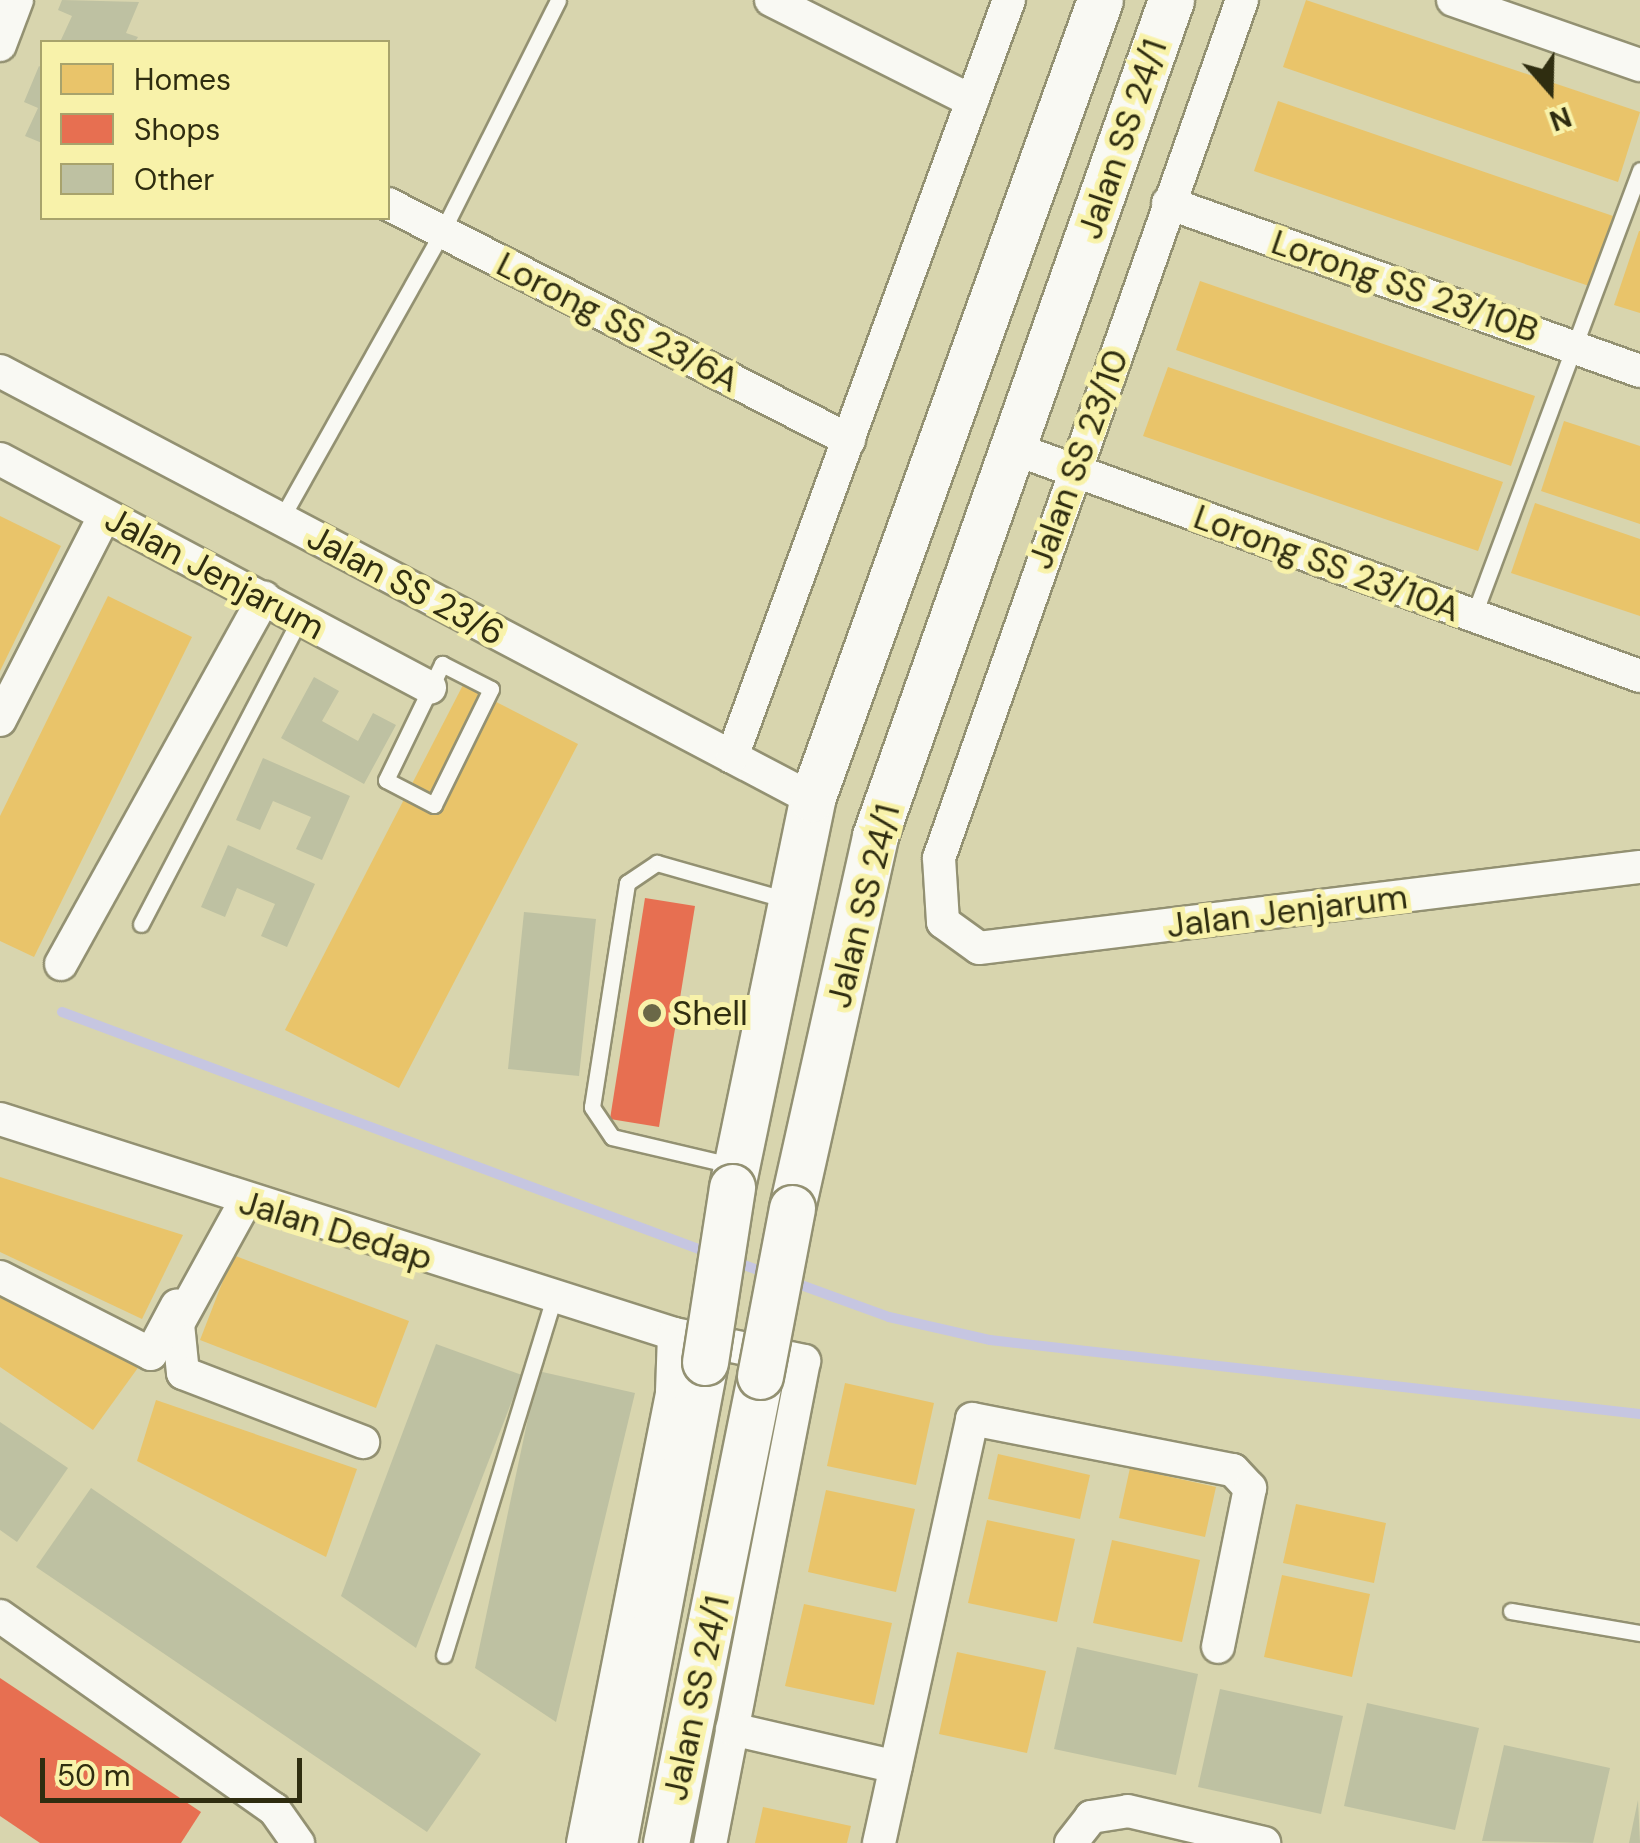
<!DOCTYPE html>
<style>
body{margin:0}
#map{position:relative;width:1640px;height:1843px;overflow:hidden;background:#d8d5ae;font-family:"DM Sans",sans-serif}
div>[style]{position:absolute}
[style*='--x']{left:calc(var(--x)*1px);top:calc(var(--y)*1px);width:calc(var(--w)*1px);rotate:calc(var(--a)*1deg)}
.homes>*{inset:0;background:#e9c46a}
.shops>*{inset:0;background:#e76f51}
.stream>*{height:10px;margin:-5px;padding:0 5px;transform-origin:5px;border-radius:5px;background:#c6c6e1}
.building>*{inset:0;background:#bec1a2}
.roads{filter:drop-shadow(2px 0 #939172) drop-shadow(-2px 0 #939172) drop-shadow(0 2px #939172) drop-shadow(0 -2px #939172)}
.service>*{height:15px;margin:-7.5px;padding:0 7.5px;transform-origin:7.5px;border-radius:7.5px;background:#f9f9f3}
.minor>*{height:32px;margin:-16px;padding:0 16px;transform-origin:16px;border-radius:16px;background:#f9f9f3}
.secondary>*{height:45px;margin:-22.5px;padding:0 22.5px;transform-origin:22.5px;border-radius:22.5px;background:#f9f9f3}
.bridges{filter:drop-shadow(2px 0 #939172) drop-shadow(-2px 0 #939172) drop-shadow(0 2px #939172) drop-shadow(0 -2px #939172)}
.secondary-bridge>*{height:45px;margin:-22.5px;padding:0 22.5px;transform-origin:22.5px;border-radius:22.5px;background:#f9f9f3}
.dots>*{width:28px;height:28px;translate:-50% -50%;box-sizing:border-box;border:5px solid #f8f2aa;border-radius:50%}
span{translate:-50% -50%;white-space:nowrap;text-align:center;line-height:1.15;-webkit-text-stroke:10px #f8f2aa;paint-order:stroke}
.street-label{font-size:35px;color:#2f2d10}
.poi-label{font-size:35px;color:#2f2d10}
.left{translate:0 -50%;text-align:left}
.legend{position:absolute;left:40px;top:40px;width:350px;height:180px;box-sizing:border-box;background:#f8f2aa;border:2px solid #a8a36c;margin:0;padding:12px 18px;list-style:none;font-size:30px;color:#2f2d10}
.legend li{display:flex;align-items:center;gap:20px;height:50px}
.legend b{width:50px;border:2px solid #a8a36c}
.north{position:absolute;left:1500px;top:40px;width:100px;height:100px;-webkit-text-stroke:8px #f8f2aa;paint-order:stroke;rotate:160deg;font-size:28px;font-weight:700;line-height:40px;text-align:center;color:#2f2d10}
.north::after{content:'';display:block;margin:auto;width:35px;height:45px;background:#2f2d10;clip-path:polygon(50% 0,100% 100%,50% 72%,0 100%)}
.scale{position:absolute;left:40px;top:1758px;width:262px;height:45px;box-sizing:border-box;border:5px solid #2f2d10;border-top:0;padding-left:12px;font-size:30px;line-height:35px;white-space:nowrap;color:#2f2d10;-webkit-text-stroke:8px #f8f2aa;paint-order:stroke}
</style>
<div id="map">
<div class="homes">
<i style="clip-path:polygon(1306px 0,1640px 112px,1618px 182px,1283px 67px)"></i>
<i style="clip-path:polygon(1278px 101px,1613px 216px,1589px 286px,1254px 171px)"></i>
<i style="clip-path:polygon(1639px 231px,1640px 231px,1640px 313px,1614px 305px)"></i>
<i style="clip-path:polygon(1200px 281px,1535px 396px,1511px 466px,1176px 350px)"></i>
<i style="clip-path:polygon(1168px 367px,1503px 482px,1478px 551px,1143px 436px)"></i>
<i style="clip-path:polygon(1564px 421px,1640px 446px,1640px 524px,1541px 491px)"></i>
<i style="clip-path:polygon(1535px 503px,1640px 539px,1640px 616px,1511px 573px)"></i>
<i style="clip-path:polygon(0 516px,61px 546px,0 671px)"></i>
<i style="clip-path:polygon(108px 596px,192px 637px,34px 957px,0 941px,0 816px)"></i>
<i style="clip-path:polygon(463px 685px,578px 744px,399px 1088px,285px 1030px)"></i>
<i style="clip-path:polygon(0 1177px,183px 1235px,142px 1319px,0 1252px)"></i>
<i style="clip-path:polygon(233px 1255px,409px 1321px,376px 1408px,200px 1340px)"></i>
<i style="clip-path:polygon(0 1286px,145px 1358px,93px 1430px,0 1367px)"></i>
<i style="clip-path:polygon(845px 1383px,934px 1403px,916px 1485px,827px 1466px)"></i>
<i style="clip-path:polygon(156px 1400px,357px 1469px,326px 1557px,137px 1461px)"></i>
<i style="clip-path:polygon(998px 1454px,1090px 1475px,1080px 1519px,988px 1499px)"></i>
<i style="clip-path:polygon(1130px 1468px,1216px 1487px,1205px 1537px,1119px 1518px)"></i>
<i style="clip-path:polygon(826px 1490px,915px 1509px,896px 1592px,808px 1572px)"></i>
<i style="clip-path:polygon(1296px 1504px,1386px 1523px,1374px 1583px,1283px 1563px)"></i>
<i style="clip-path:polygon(987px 1520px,1075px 1539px,1057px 1622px,968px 1603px)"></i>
<i style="clip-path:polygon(1112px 1540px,1200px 1560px,1182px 1642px,1093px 1623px)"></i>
<i style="clip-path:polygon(1282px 1575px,1370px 1594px,1352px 1677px,1264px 1657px)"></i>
<i style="clip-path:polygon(804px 1604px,892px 1623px,874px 1705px,785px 1686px)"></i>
<i style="clip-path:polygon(957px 1652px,1046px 1671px,1027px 1753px,939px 1734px)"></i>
<i style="clip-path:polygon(763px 1807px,851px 1826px,847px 1843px,755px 1843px)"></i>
</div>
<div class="shops">
<i style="clip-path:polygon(645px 898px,695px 906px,659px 1127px,610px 1119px)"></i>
<i style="clip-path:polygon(0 1678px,201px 1812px,181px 1843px,40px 1843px,0 1816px)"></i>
</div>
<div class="stream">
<i style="--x:62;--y:1012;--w:694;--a:20.42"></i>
<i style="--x:733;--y:1261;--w:38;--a:20"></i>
<i style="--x:790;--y:1281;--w:105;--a:20"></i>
<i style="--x:889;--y:1317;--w:104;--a:12.8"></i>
<i style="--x:990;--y:1340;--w:654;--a:6.49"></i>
</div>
<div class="building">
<i style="clip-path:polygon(62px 0,139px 2px,126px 33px,138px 37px,135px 42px,60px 42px,72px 16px,58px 10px)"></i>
<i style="clip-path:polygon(39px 66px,42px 68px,42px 143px,25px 136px,38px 108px,24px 102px)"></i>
<i style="clip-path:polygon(314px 677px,339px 691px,322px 721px,358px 741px,373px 713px,396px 725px,364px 784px,281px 738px)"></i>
<i style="clip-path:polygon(263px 758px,350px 796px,322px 860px,296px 849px,311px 817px,273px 801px,260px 830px,236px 820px)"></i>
<i style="clip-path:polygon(228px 845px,315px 884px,287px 947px,261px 936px,275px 904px,237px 888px,225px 917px,201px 907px)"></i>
<i style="clip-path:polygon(524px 912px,596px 919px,579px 1076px,508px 1069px)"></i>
<i style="clip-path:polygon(436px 1344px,522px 1375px,416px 1648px,341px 1596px)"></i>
<i style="clip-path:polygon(538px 1371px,635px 1393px,556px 1722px,475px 1668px)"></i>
<i style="clip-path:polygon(0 1422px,68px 1468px,17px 1542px,0 1530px)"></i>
<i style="clip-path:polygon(91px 1488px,481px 1754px,427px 1832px,36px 1567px)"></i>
<i style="clip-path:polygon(1077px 1647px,1198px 1674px,1176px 1775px,1054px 1749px)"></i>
<i style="clip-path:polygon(1220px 1689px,1343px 1716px,1321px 1814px,1198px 1787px)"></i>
<i style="clip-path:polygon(1367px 1703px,1479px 1728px,1455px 1830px,1344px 1806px)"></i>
<i style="clip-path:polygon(1504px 1745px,1610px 1768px,1593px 1843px,1482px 1841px)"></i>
<i style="clip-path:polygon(1638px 1800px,1640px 1843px,1629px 1843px)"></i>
</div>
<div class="roads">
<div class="service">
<i style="--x:281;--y:519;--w:329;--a:-60.7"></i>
<i style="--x:442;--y:232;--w:259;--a:-63.4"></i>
<i style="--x:1473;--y:617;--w:477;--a:-69.5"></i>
<i style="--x:442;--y:664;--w:55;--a:27"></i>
<i style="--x:491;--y:689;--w:129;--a:116.2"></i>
<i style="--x:434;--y:805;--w:54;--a:-152.5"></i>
<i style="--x:386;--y:780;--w:129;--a:-64.2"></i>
<i style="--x:141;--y:924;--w:346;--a:-62.5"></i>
<i style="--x:731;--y:1165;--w:122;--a:-166.8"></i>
<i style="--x:612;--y:1137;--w:36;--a:-124"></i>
<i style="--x:592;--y:1107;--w:227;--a:-81.1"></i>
<i style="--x:627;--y:883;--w:36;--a:-34"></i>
<i style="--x:657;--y:863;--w:135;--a:15.9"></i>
<i style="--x:1511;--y:1611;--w:131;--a:9.7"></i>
<i style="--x:444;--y:1655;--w:375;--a:-72.9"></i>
</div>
<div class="minor">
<i style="--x:771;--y:0;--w:225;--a:26.7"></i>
<i style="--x:1242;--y:0;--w:910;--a:109.45"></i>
<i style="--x:939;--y:858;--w:64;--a:86.4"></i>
<i style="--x:943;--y:922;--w:44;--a:35.8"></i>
<i style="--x:979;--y:948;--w:666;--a:-6.99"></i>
<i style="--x:1453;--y:0;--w:198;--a:19.2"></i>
<i style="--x:0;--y:45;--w:48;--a:-69.3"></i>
<i style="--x:1168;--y:203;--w:501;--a:19.59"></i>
<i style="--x:388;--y:204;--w:518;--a:27.11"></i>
<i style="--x:0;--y:371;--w:918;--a:27.79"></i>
<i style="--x:1015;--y:449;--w:665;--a:19.96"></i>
<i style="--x:0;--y:459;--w:487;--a:28"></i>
<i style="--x:0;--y:720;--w:230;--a:-62.9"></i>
<i style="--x:732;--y:757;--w:806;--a:-69.9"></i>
<i style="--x:61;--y:964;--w:419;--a:-61"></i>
<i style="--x:0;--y:1119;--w:707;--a:17.69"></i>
<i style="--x:674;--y:1334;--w:133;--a:11.7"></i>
<i style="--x:804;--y:1361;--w:491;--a:101"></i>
<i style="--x:245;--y:1202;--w:139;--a:118.8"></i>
<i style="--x:178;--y:1324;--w:49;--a:84.2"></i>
<i style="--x:183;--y:1373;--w:193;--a:21"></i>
<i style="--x:0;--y:1277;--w:169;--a:27"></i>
<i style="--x:151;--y:1354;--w:55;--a:-62"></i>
<i style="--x:0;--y:1616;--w:335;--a:35.2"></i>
<i style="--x:274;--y:1809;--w:42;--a:54.8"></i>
<i style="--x:732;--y:1729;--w:168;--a:13"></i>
<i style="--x:583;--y:1843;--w:460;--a:-78.8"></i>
<i style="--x:672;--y:1392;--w:58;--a:-88"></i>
<i style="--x:879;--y:1843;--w:434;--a:-77.6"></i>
<i style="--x:972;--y:1419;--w:266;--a:11.1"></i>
<i style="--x:1233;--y:1470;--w:25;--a:47"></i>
<i style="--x:1250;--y:1488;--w:162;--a:101.4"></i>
<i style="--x:1071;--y:1843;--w:33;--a:-52"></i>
<i style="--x:1091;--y:1817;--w:37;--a:-9"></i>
<i style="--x:1128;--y:1811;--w:140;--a:13.2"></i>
</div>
<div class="secondary">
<i style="--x:732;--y:1187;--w:396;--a:-78.3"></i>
<i style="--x:812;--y:799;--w:849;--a:-70.18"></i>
<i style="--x:792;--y:1208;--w:381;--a:-77.4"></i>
<i style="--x:875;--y:836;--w:887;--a:-70.5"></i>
<i style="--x:614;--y:1843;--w:490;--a:-79.3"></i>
<i style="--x:666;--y:1843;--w:476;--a:-78.6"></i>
</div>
</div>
<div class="bridges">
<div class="secondary-bridge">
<i style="--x:705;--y:1362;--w:177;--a:-81.2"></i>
<i style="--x:760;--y:1376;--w:171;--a:-79.2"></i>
</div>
</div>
<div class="dots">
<i style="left:652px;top:1013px;background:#6a6847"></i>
</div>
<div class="street-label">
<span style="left:1122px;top:139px;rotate:-71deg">Jalan SS 24/1</span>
<span style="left:1405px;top:286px;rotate:19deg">Lorong SS 23/10B</span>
<span style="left:618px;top:322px;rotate:27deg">Lorong SS 23/6A</span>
<span style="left:1078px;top:459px;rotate:-70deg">Jalan SS 23/10</span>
<span style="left:1327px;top:563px;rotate:20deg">Lorong SS 23/10A</span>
<span style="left:215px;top:573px;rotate:28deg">Jalan Jenjarum</span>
<span style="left:406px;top:585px;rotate:28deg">Jalan SS 23/6</span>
<span style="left:863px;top:906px;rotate:-76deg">Jalan SS 24/1</span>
<span style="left:1287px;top:911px;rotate:-7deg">Jalan Jenjarum</span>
<span style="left:336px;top:1230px;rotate:17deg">Jalan Dedap</span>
<span style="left:696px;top:1698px;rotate:-78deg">Jalan SS 24/1</span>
</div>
<div class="poi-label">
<span class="left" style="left:672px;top:1013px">Shell</span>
</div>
<ul class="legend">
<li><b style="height:28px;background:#e9c46a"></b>Homes</li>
<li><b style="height:28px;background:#e76f51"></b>Shops</li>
<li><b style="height:28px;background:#bec1a2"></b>Other</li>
</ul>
<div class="north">N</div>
<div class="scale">50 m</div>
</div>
